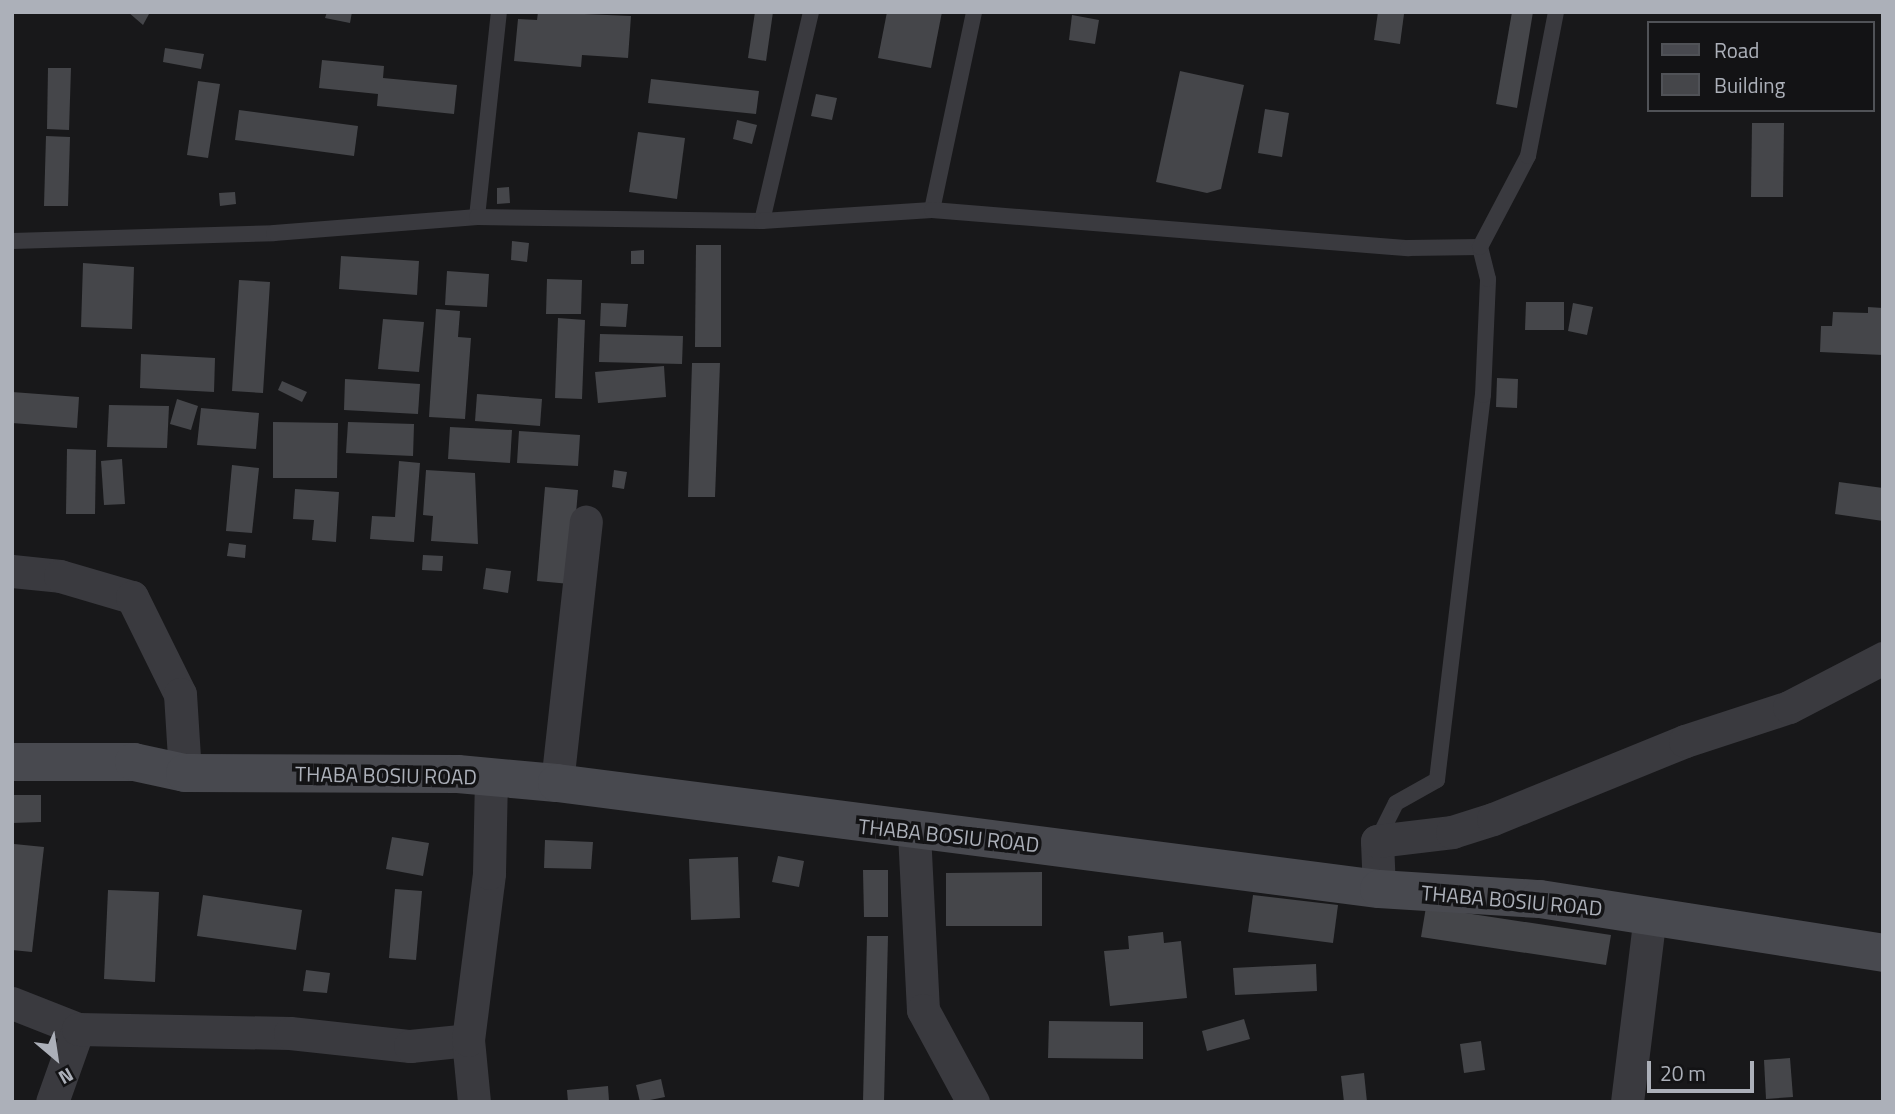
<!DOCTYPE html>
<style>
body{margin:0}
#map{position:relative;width:1895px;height:1114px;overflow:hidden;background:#18181a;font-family:"Titillium Web",sans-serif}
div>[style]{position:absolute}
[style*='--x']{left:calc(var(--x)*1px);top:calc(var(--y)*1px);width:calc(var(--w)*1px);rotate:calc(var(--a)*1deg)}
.building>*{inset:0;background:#45464a}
.lane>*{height:16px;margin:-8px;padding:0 8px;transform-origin:8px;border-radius:8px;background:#3a3a3f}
.street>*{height:33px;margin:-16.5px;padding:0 16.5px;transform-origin:16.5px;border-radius:16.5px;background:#3a3a3f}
.secondary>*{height:38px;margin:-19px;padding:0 19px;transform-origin:19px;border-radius:19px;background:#48494f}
span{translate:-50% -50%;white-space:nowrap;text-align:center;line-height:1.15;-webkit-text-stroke:7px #131315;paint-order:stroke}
.street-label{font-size:21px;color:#acb0b9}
.frame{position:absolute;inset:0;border:14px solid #acb0b9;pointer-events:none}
.legend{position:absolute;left:1647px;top:21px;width:228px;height:91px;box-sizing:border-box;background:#131315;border:2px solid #505257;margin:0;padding:9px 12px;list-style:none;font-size:21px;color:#acb0b9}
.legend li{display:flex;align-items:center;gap:14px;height:35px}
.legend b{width:35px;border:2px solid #505257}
.north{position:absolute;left:21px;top:1023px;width:70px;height:70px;-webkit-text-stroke:5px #131315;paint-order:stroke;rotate:151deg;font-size:19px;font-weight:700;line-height:28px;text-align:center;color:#acb0b9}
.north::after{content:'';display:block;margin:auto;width:24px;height:32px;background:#acb0b9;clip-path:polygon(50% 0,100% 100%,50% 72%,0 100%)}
.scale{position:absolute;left:1647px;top:1061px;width:107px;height:32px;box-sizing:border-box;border:4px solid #acb0b9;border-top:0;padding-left:9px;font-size:21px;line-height:24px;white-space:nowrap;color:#acb0b9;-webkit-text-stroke:5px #131315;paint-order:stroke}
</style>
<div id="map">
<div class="building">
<i style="clip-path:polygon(128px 12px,145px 12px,149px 14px,143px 25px)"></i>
<i style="clip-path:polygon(327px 12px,352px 12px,350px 23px,325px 18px)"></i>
<i style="clip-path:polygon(538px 12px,631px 16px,628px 58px,582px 55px,581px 67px,514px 61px,518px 19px,537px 20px)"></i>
<i style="clip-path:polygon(755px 12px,773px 12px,766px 61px,748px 58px)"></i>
<i style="clip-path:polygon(887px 12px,942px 12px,931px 68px,878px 58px)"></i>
<i style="clip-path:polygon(1378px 12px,1404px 14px,1400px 44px,1374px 40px)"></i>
<i style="clip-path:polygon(1512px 12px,1533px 12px,1517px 108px,1496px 104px)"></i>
<i style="clip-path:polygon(1072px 15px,1099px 20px,1095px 44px,1069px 40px)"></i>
<i style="clip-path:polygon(165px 48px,204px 54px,201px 69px,163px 62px)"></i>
<i style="clip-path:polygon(322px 60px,384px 66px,383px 78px,457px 85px,454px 114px,377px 106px,378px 94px,319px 88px)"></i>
<i style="clip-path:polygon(48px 68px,71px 68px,69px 130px,47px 129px)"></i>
<i style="clip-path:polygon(1180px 71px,1244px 85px,1221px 189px,1207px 193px,1156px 182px)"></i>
<i style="clip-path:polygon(651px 79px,759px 91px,756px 114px,648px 103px)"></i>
<i style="clip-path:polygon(198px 81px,220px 84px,208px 158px,187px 155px)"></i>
<i style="clip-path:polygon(816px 94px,837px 98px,832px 120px,811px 116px)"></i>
<i style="clip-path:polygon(1265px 109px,1289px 113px,1282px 157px,1258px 153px)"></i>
<i style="clip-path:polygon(239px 110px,358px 126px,354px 156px,235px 140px)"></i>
<i style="clip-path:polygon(737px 120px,757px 125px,752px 144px,733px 139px)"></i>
<i style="clip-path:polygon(1752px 123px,1784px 123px,1783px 197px,1751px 197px)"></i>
<i style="clip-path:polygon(638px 132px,685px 138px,677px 199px,629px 192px)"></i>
<i style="clip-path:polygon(46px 136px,70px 137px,68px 206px,44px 206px)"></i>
<i style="clip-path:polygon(509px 187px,510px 203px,497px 204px,497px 188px)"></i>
<i style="clip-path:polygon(235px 192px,236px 204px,220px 206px,219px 193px)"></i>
<i style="clip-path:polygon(512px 241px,529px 243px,527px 262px,511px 260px)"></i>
<i style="clip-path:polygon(696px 245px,721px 245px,721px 347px,695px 347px)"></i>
<i style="clip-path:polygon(644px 250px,644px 264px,631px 264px,631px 251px)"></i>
<i style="clip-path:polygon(341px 256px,419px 261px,417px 295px,339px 289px)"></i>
<i style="clip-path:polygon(83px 263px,134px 267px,132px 329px,81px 327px)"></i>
<i style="clip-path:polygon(447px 271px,489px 274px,487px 307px,445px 305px)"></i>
<i style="clip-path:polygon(547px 279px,582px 280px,581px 314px,546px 314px)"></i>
<i style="clip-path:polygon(239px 280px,270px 282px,263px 393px,232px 391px)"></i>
<i style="clip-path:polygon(1526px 302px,1564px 302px,1564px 330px,1525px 330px)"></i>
<i style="clip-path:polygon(601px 303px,628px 304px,626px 327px,600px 326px)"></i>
<i style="clip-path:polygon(1573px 303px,1593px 307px,1587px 335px,1568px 331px)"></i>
<i style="clip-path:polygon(1868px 307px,1883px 308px,1883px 355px,1820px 352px,1821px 326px,1832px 326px,1833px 312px,1868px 313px)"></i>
<i style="clip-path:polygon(436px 309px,460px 311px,458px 337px,471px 338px,465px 419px,429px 417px)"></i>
<i style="clip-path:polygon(558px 318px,585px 320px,582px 399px,555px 398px)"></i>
<i style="clip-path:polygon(383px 319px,424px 322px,419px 372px,378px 369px)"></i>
<i style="clip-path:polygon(600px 334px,683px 336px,682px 364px,599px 362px)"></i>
<i style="clip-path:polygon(141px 354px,215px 358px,214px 392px,140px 388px)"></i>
<i style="clip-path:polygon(692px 363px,720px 363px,715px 497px,688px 497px)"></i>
<i style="clip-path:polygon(664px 366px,666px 397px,598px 403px,595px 372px)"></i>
<i style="clip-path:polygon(1497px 378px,1518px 379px,1517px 408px,1496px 407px)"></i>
<i style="clip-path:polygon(345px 379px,420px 384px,418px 414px,344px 410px)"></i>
<i style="clip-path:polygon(282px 381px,307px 392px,302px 402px,278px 390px)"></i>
<i style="clip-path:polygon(12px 392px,79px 397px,77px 428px,12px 423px)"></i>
<i style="clip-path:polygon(477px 394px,542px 399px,540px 426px,475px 421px)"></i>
<i style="clip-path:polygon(177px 399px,198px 406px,191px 430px,170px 424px)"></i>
<i style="clip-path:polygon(109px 405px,169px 406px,167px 448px,107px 447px)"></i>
<i style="clip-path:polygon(201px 408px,259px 413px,256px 449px,197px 445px)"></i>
<i style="clip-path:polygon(273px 422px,338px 423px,337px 478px,273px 478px)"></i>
<i style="clip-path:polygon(348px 422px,414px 424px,413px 456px,346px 453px)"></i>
<i style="clip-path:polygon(450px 427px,512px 430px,510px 463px,448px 459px)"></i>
<i style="clip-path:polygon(519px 431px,580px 435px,578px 466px,517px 463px)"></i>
<i style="clip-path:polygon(67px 449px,96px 450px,95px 514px,66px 514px)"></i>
<i style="clip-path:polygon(122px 459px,125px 504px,104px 505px,101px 461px)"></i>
<i style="clip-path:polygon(399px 461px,420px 463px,414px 542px,370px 539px,372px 516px,395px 517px)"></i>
<i style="clip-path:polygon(232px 465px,259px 468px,252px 533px,226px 531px)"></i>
<i style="clip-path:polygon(426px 470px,475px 473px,478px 544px,431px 541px,433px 516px,423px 515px)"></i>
<i style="clip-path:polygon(614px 470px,627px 472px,624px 489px,612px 487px)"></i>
<i style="clip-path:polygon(1839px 482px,1883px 488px,1883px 521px,1835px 514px)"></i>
<i style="clip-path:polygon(545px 487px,578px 490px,570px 584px,537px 581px)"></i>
<i style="clip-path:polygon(295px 489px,339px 492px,336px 542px,312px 540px,314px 520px,293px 519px)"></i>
<i style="clip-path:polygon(229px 543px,246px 545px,245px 558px,227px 556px)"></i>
<i style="clip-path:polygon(423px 555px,443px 556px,442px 571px,422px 570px)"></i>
<i style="clip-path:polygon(486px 568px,511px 571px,508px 593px,483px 589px)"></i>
<i style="clip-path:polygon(12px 795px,41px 795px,41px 822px,12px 823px)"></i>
<i style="clip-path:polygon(392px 837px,429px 843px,423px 876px,386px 869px)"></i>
<i style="clip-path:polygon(545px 840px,593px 842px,591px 869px,544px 868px)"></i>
<i style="clip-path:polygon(14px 844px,44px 847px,32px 952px,12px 950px)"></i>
<i style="clip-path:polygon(778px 856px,804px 861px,799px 887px,772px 882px)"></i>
<i style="clip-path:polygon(738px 857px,740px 918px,691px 920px,689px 859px)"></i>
<i style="clip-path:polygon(863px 870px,888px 870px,888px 917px,864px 917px)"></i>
<i style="clip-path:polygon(1042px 872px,1042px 926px,946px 926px,946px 873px)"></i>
<i style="clip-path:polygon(395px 889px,422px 891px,416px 960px,389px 958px)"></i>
<i style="clip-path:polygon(108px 890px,159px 892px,155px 982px,104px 979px)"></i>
<i style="clip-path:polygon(203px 895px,302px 910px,296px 950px,197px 936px)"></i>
<i style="clip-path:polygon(1253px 895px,1338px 905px,1333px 943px,1248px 932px)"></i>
<i style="clip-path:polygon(1426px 907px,1611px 935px,1606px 965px,1421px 937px)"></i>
<i style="clip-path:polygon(1163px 932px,1164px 943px,1181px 941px,1187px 998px,1110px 1006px,1104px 951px,1129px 949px,1128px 936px)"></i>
<i style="clip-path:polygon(867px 936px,888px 936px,884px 1102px,863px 1102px)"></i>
<i style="clip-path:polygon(1316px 964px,1317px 991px,1235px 995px,1233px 968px)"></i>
<i style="clip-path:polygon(306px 970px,330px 973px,327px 993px,303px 991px)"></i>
<i style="clip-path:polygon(1244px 1019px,1250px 1039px,1207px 1051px,1202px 1031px)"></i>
<i style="clip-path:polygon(1049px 1021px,1143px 1022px,1143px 1059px,1048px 1058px)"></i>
<i style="clip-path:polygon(1481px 1041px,1485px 1070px,1464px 1073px,1460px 1044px)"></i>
<i style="clip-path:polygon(1790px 1058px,1793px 1097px,1766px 1099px,1764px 1060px)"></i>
<i style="clip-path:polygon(1364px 1073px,1367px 1102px,1344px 1102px,1341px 1076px)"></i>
<i style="clip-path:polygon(661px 1079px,665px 1097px,640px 1102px,636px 1085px)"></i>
<i style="clip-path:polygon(608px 1086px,609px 1101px,568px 1102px,567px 1090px)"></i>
</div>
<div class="lane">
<i style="--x:932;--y:210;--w:202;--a:-78"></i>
<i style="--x:477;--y:217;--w:206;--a:-83.9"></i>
<i style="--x:762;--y:221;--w:215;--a:-76.8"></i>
<i style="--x:12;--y:241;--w:262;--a:-1.7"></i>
<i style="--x:274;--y:233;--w:204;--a:-4.5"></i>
<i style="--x:477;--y:217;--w:285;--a:0.8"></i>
<i style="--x:762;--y:221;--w:170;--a:-3.7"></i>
<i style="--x:932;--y:210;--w:478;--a:4.6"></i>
<i style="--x:1408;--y:248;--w:72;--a:-0.8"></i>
<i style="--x:1377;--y:841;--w:42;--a:-63.4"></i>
<i style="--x:1396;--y:803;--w:47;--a:-29.3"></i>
<i style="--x:1437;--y:780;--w:388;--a:-83.2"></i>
<i style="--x:1483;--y:395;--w:116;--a:-87.5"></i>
<i style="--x:1488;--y:279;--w:33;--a:-104"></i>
<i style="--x:1480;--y:247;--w:103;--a:-62.2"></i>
<i style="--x:1528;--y:156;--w:147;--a:-79"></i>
</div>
<div class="street">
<i style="--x:12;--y:571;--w:48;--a:5.9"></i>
<i style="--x:60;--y:576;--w:75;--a:16.3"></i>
<i style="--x:132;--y:597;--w:108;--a:63.7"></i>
<i style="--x:180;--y:694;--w:79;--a:86.4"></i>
<i style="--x:557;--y:783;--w:263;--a:-83.7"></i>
<i style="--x:914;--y:833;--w:177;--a:87.1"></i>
<i style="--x:923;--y:1010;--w:105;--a:61.5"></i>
<i style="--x:1379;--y:889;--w:48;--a:-92.4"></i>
<i style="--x:1377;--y:841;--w:76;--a:-6.8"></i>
<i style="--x:1452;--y:832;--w:43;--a:-17.6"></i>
<i style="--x:1493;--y:819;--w:207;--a:-22.1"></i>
<i style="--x:1685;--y:741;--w:109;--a:-18.1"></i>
<i style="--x:1789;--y:707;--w:106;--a:-27.5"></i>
<i style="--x:12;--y:1003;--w:71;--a:21.5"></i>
<i style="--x:78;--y:1029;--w:77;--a:109.6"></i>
<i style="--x:78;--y:1029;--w:212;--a:1.1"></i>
<i style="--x:290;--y:1033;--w:121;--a:6.2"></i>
<i style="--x:410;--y:1046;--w:58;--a:-5.9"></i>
<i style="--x:474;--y:1102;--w:62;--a:-95.5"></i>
<i style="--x:468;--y:1040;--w:168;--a:-82.8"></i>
<i style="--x:489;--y:873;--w:96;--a:-88.8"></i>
<i style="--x:1627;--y:1102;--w:188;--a:-83"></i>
</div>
<div class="secondary">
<i style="--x:12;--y:762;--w:122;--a:0"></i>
<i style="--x:134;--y:762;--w:52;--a:12.2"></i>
<i style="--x:185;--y:773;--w:273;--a:0.2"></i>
<i style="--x:458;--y:774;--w:99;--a:5.2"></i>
<i style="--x:557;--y:783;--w:829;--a:7.35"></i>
<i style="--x:1379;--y:889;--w:161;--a:3.6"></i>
<i style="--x:1540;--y:899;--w:347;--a:8.9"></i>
</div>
<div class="street-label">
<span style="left:386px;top:775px;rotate:1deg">THABA BOSIU ROAD</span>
<span style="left:949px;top:835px;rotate:6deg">THABA BOSIU ROAD</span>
<span style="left:1512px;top:900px;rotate:5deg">THABA BOSIU ROAD</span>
</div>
<div class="frame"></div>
<ul class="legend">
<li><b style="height:9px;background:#48494f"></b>Road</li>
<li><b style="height:19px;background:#45464a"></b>Building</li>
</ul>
<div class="north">N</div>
<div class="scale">20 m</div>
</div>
